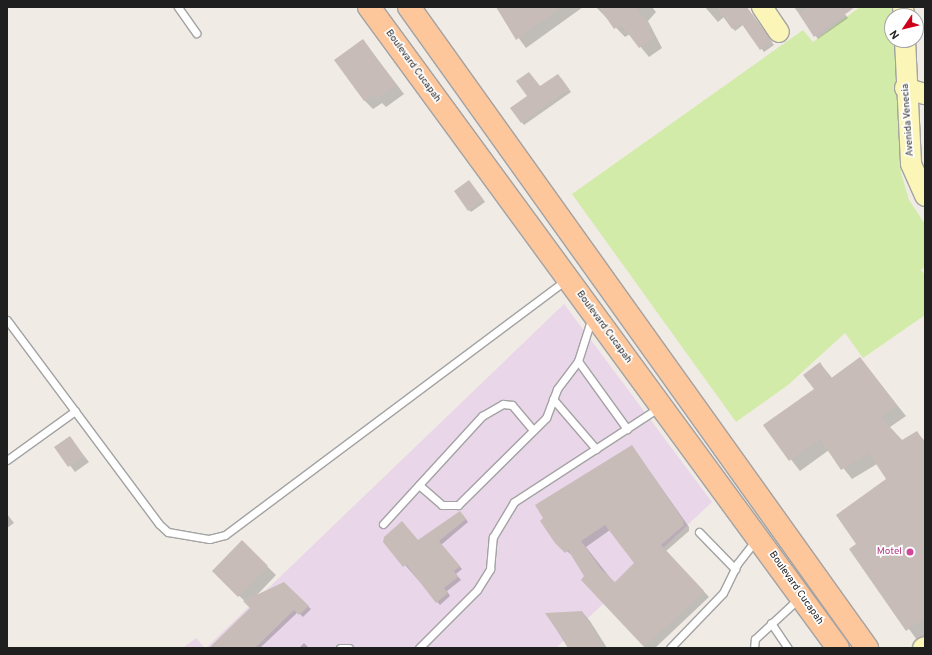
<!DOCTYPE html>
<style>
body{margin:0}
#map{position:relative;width:932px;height:655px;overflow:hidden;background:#f0ebe5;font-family:Overpass,sans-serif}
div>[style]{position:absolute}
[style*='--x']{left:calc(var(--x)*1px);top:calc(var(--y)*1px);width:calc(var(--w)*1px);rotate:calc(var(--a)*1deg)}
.industrial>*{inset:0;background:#e9d6e8}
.grass>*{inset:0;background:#d3eba9}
.shadow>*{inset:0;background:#0003}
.building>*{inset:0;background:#c8bcb8}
.roads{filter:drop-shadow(1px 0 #a3a3a3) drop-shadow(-1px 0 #a3a3a3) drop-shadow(0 1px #a3a3a3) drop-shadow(0 -1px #a3a3a3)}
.lane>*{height:7px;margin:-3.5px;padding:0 3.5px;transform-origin:3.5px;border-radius:3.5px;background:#fff}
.secondary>*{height:20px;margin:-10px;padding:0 10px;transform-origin:10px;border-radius:10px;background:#fbf5b7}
.primary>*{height:22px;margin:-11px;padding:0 11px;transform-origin:11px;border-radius:11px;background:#fec69b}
.dots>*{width:11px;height:11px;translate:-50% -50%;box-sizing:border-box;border:2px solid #fff;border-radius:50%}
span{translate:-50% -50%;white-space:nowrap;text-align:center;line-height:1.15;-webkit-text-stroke:3.5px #fff;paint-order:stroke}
.street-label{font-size:10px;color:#1f1f1f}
.hotel-label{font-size:10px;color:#b23c85}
.right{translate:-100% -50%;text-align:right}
.frame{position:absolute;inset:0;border:8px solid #1f1f1f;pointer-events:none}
.north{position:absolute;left:884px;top:8px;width:40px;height:40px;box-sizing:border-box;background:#fff;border:1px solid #a5a5a5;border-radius:50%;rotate:235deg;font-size:11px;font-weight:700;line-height:16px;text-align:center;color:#1f1f1f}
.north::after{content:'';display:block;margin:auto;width:14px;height:18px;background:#ce001c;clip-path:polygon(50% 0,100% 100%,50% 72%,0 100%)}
</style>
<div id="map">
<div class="industrial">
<i style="clip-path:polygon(564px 304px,712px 502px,556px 648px,206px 648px)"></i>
<i style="clip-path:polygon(196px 638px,205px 648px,183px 648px)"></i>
</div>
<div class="grass">
<i style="clip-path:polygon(860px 7px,894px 7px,892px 40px,895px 40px,901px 173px,909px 200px,925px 224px,925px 267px,921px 270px,925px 275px,925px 315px,863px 358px,845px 333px,788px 385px,736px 422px,572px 194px,803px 30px,813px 42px)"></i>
</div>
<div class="shadow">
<i style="clip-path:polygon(496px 7px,583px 7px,526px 48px)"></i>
<i style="clip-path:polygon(596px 7px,652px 7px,656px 12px,648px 21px,662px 48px,649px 57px,630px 34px,625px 37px)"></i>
<i style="clip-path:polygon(705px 7px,737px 7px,753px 15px,774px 45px,764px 52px,743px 25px,735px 31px,724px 17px,718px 22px)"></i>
<i style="clip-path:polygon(794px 7px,839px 7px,848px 18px,818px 39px)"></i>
<i style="clip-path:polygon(363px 40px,404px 94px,386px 107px,382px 103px,373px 109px,365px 101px)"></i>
<i style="clip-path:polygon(561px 78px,571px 92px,524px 125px,511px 108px)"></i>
<i style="clip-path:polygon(471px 184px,485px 202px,471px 212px,469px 210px)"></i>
<i style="clip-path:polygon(860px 359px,906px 416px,890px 427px,903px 441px,916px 432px,925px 441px,925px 635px,917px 640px,851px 549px,857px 544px,888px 480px,877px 464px,852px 479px,829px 450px,800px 471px,764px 425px,816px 389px,820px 363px,832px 378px)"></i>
<i style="clip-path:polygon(69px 437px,89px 462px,75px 472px,56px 447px)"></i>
<i style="clip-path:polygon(evenodd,632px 446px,689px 527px,689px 531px,666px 551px,709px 597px,655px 648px,646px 648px,582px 580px,586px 576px,573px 556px,555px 542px,632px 446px,610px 530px,636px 563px,615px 584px,586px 547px,610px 530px)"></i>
<i style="clip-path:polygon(7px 514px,14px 523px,7px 528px)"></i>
<i style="clip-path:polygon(463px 515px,468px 522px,441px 545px,462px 569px,456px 574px,461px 580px,447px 591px,450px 596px,440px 605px,385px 542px,418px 541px)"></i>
<i style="clip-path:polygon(242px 542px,276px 575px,256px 596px,284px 583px,311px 609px,303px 617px,298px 612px,260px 648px,224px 648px,252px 608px,213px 571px)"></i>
<i style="clip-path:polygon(582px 612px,590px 621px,607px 648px,568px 648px,547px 614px)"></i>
<i style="clip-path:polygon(304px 643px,309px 648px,299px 648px)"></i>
</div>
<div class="building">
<i style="clip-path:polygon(496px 7px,561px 7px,516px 40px)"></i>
<i style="clip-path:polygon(599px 7px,636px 7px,651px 28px,648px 30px,654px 38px,639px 48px,621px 24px,614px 29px)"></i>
<i style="clip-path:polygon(716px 7px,747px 7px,772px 42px,760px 50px,741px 23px,732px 29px)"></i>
<i style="clip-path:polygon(808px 7px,855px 7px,814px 37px,799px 14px)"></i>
<i style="clip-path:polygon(363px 39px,396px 85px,377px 99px,373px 95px,364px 101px,334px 60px)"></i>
<i style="clip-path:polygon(529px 72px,540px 86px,558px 74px,569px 89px,521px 123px,510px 108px,527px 96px,516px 81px)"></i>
<i style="clip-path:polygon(469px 180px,483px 199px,468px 211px,454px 191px)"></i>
<i style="clip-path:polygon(860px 357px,897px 405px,881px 416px,898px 438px,902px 440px,917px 431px,925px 443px,925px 618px,906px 631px,849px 549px,856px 544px,836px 515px,886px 479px,869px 453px,841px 470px,820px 439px,789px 461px,763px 425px,814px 389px,803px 375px,820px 362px,830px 379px)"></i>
<i style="clip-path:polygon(70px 436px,84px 456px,68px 467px,54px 447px)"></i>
<i style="clip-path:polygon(evenodd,632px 445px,683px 520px,684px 525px,661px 545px,704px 591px,644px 647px,581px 580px,584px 576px,568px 550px,565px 553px,555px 543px,540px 521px,543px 518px,535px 505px,632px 445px,605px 525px,634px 563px,615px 582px,601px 569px,581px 541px,605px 525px)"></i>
<i style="clip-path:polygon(460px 511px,466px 519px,439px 541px,460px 566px,454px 571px,458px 577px,444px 588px,448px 593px,436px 603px,406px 564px,403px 567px,383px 542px,384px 537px,402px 521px,418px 540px)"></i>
<i style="clip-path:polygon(242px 540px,268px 566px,238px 597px,212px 571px)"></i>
<i style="clip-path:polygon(284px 582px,309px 606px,299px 615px,294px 610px,255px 648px,209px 648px,250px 608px,243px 601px)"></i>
<i style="clip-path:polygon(582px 611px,604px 648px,569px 648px,545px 613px)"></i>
</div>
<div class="roads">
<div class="lane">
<i style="--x:178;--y:7;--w:32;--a:55"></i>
<i style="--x:7;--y:320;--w:254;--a:53.3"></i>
<i style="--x:159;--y:524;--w:12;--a:42"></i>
<i style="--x:168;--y:532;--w:42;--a:9.7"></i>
<i style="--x:209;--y:539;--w:16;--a:-14"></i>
<i style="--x:225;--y:535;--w:424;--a:-36.8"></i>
<i style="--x:578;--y:361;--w:84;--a:54.2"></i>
<i style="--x:553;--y:399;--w:66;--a:49.3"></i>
<i style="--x:7;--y:460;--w:84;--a:-35.8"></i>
<i style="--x:419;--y:485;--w:30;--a:41"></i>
<i style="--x:442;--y:505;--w:16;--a:0"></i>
<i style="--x:458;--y:505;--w:124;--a:-44.7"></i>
<i style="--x:546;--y:418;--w:31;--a:-69"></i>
<i style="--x:557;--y:389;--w:35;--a:-53"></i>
<i style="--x:578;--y:361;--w:46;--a:-72.3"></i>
<i style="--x:383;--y:524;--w:147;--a:-47.5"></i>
<i style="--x:482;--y:416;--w:24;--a:-30"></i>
<i style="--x:503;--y:404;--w:9;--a:6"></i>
<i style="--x:512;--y:405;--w:33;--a:50"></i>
<i style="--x:699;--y:532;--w:52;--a:45.8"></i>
<i style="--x:771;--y:623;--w:30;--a:56"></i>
<i style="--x:340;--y:648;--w:9;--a:0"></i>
<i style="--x:419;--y:648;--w:82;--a:-45"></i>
<i style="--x:477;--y:590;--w:25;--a:-58"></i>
<i style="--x:490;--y:569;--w:32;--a:-85"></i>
<i style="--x:493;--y:537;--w:41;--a:-59"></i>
<i style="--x:514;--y:502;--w:174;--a:-33.1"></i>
<i style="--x:670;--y:648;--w:76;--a:-46.1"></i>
<i style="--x:723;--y:593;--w:32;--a:-64"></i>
<i style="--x:737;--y:564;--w:31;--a:-52"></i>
<i style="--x:754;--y:648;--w:9;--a:-84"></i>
<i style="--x:755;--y:639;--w:59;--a:-42.9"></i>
</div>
<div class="secondary">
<i style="--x:762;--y:7;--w:30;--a:56"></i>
<i style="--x:903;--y:7;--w:9;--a:84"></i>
<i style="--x:905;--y:40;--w:124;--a:87.2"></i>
<i style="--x:911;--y:164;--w:35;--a:66"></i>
<i style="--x:905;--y:88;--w:21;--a:17"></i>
<i style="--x:923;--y:648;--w:2;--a:-27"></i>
</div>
<div class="primary">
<i style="--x:369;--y:7;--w:794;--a:53.81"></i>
<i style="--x:409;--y:7;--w:788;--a:54.45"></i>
</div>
</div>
<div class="dots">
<i style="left:910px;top:552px;background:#d1479c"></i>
</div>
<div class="street-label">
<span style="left:413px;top:66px;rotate:54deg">Boulevard Cucapah</span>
<span style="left:908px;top:120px;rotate:-94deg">Avenida Venecia</span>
<span style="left:604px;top:327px;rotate:54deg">Boulevard Cucapah</span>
<span style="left:796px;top:588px;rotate:55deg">Boulevard Cucapah</span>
</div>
<div class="hotel-label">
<span class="right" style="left:902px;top:552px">Motel</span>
</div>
<div class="frame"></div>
<div class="north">N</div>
</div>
